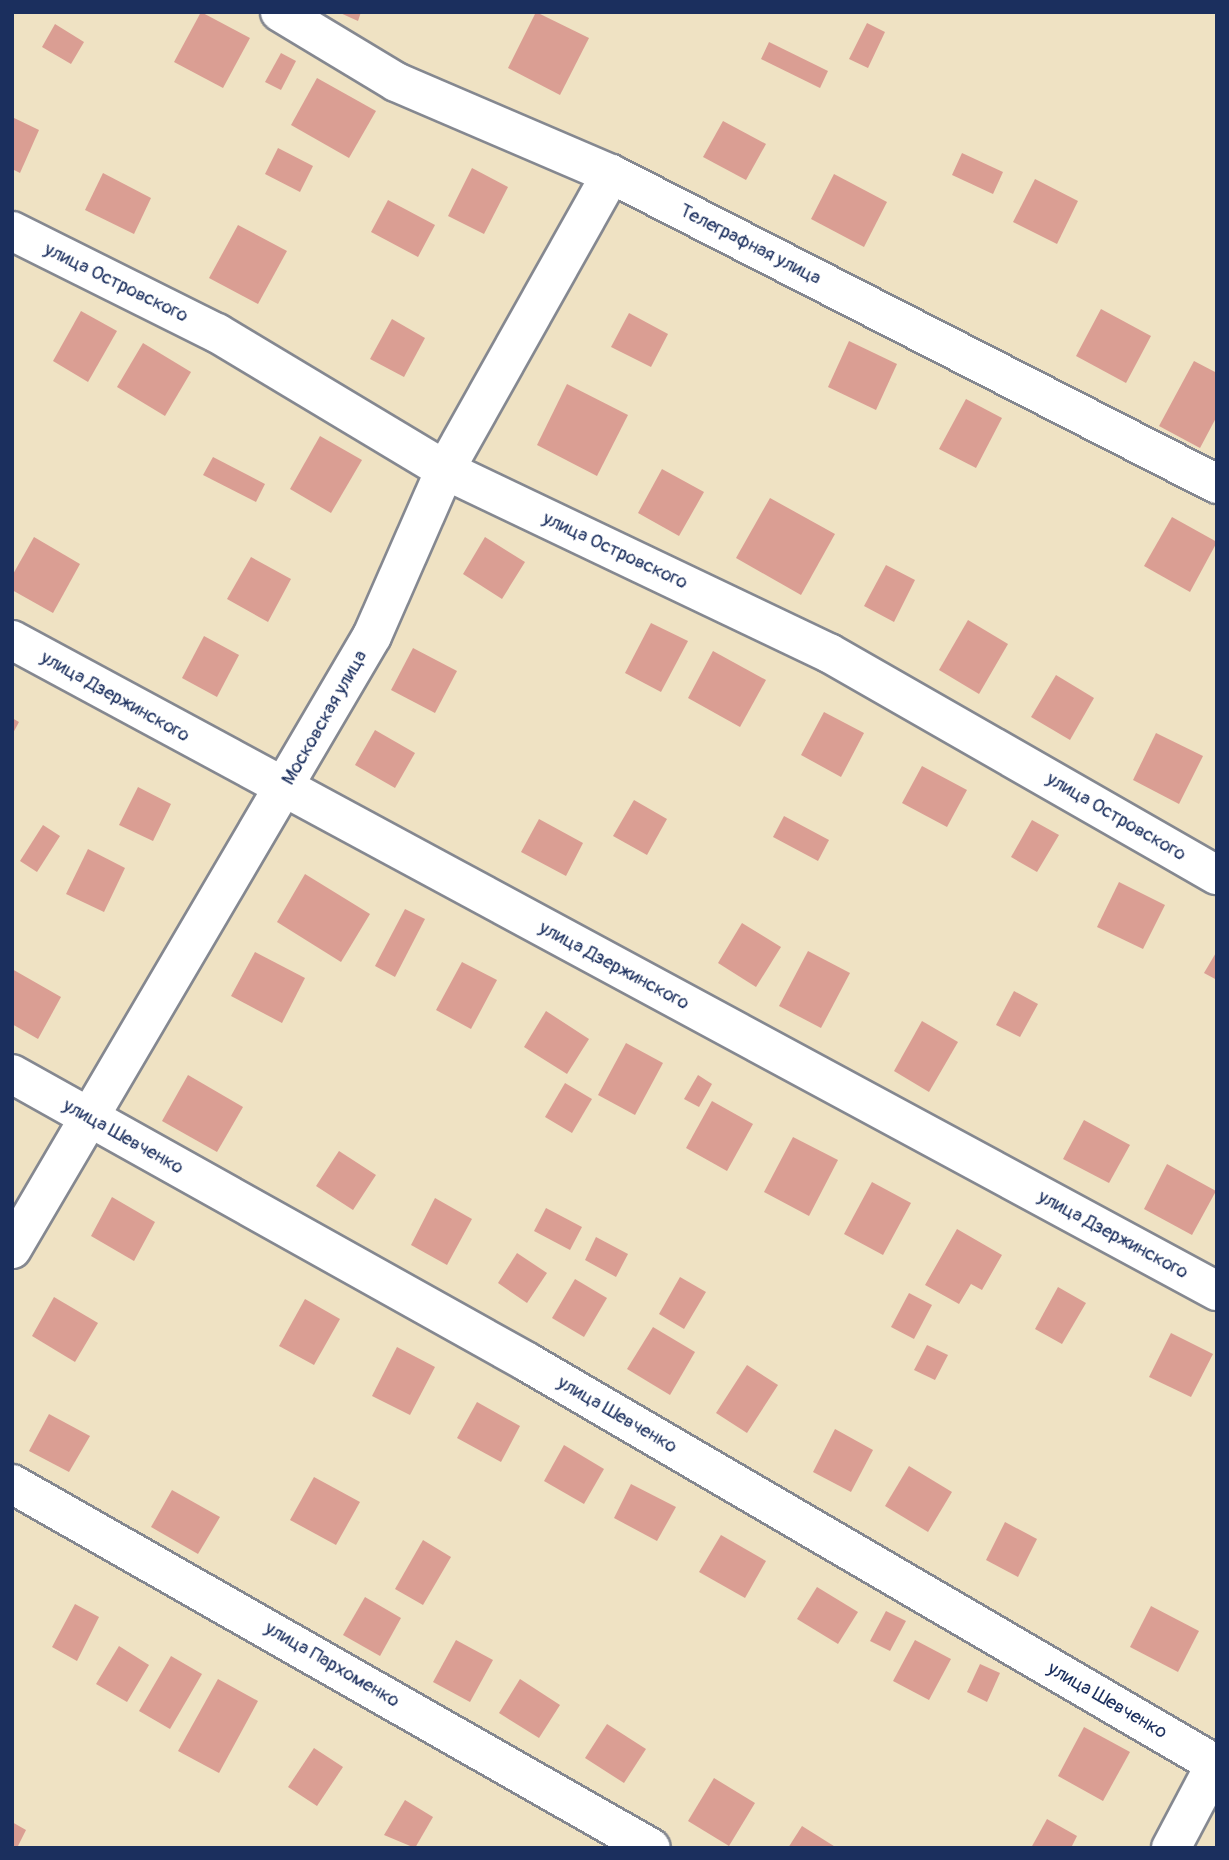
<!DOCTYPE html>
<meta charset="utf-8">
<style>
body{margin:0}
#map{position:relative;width:1229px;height:1860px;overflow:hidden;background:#efe2c3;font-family:Pangolin,sans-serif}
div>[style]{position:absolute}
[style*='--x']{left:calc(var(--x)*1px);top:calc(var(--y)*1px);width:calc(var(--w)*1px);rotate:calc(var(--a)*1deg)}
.building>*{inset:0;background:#da9e93}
.roads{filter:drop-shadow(2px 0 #858890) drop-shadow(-2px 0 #858890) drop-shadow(0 2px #858890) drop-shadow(0 -2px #858890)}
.minor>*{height:38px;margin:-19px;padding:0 19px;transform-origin:19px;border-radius:19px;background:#fff}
span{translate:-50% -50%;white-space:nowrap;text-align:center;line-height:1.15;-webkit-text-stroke:5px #fff;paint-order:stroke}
.street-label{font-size:19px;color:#1b2f5e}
.frame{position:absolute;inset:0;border:14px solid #1b2f5e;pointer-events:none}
</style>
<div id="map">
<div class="building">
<i style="clip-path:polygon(201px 12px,250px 38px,223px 88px,174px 62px)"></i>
<i style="clip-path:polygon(338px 12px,361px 12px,358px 21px)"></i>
<i style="clip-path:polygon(536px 12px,589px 38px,560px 95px,508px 68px)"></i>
<i style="clip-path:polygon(867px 23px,885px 32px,868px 68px,849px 59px)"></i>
<i style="clip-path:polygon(55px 24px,84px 42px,71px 64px,42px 47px)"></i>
<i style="clip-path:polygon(769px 42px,828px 71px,820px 88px,761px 59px)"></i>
<i style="clip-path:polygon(281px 53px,296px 61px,281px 90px,265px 82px)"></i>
<i style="clip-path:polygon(317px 78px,376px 111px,349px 158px,291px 125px)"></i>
<i style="clip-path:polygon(12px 117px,39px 130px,20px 173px,12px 169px)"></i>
<i style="clip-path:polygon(723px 121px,766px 144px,746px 180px,703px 157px)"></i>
<i style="clip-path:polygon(278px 148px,313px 166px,300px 192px,265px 174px)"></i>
<i style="clip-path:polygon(962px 153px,1003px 172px,993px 194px,952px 175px)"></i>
<i style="clip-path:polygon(472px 168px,508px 187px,484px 234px,448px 216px)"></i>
<i style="clip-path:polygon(103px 173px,151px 198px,134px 234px,85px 210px)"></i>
<i style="clip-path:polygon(834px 174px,887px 202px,864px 247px,811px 219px)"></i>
<i style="clip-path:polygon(1035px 179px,1078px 201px,1057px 244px,1013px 222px)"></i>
<i style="clip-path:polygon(388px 200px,435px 225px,418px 257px,371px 232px)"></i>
<i style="clip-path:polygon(238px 225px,287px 251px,258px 304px,209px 278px)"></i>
<i style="clip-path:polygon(1101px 309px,1151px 336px,1126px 383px,1076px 356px)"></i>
<i style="clip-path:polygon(81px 311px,117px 331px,88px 382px,53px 361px)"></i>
<i style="clip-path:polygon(629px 313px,668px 334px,651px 367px,611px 347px)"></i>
<i style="clip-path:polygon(392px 319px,425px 338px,404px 377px,370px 359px)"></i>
<i style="clip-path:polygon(849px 341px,897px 364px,876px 410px,828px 387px)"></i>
<i style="clip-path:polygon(143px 343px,191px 372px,165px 416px,117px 387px)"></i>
<i style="clip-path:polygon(1194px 361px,1217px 373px,1217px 416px,1200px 448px,1159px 426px)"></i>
<i style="clip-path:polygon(567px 384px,628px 415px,597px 476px,537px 445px)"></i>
<i style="clip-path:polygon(966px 399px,1002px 418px,976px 468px,939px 449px)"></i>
<i style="clip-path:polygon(320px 436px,362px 460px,331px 513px,290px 489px)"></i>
<i style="clip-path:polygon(213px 457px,265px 484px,256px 502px,203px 475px)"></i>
<i style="clip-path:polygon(662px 469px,704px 492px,679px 536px,638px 513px)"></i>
<i style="clip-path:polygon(770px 498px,835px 534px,801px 595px,736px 558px)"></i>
<i style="clip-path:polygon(1172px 517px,1217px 542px,1190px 592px,1144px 566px)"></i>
<i style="clip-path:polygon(34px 537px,80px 564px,53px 613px,12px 590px,12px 576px)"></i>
<i style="clip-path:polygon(485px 537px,525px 562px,502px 599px,463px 574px)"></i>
<i style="clip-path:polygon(251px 557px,291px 579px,268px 622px,227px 599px)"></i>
<i style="clip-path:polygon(886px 565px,915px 580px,894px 622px,864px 606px)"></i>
<i style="clip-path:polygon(968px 620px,1008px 644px,979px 694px,939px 670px)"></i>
<i style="clip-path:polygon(651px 623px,688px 641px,661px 692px,625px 673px)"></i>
<i style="clip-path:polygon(204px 636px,239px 655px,217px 697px,182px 678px)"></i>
<i style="clip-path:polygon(413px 648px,457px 671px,435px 713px,391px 690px)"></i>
<i style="clip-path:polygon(713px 651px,766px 680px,740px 727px,688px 698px)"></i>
<i style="clip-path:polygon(1056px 675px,1094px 698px,1070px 740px,1031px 717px)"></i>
<i style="clip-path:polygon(824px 712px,864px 733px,841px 777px,801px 755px)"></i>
<i style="clip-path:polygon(12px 718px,19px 722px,12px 735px)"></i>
<i style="clip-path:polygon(375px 730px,415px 753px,395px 788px,355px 765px)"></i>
<i style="clip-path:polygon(1156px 733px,1203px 756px,1179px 804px,1133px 780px)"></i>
<i style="clip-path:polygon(922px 766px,967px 790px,947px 827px,902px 803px)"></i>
<i style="clip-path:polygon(138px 787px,171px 804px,153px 841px,119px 825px)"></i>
<i style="clip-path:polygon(634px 800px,667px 819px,647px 855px,613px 836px)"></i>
<i style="clip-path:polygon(784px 816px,829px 840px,818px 861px,773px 837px)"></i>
<i style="clip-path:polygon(539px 819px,583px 843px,566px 876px,521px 852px)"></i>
<i style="clip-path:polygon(1032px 820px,1059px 835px,1037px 872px,1011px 857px)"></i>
<i style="clip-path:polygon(43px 825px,60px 836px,37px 872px,20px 861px)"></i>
<i style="clip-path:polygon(88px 849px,125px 868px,104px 912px,66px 894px)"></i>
<i style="clip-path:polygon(305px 874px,370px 914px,341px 962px,277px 922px)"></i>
<i style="clip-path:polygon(1119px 882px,1165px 905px,1143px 949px,1097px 927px)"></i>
<i style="clip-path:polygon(405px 909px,425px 919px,395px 977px,375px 966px)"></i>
<i style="clip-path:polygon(742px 923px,781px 947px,756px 987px,718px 963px)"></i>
<i style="clip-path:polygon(808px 951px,850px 973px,821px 1028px,779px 1006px)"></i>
<i style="clip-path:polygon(1217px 951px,1217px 980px,1204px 973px)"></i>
<i style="clip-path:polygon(255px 952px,305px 978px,282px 1023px,231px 996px)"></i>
<i style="clip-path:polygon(462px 962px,497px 980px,471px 1029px,436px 1010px)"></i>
<i style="clip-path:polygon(12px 969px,61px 997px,38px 1039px,12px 1024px)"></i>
<i style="clip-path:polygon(1014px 991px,1038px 1004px,1020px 1037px,996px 1025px)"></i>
<i style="clip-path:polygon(546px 1011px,589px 1039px,567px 1074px,524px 1047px)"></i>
<i style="clip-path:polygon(922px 1021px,958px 1042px,929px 1092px,894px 1071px)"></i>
<i style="clip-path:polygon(626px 1043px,663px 1063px,635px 1115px,598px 1095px)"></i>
<i style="clip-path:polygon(188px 1075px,243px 1107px,217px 1152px,162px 1121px)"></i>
<i style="clip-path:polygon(698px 1075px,712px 1084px,699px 1107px,684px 1099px)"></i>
<i style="clip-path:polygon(565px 1083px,592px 1099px,572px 1133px,545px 1117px)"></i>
<i style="clip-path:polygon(712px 1101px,753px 1124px,727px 1171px,686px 1148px)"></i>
<i style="clip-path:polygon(1084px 1120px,1130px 1145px,1109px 1183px,1063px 1159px)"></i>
<i style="clip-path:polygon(793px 1137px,838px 1160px,809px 1216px,764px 1192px)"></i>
<i style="clip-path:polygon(339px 1151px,376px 1175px,353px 1210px,316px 1186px)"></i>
<i style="clip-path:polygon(1167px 1164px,1216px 1191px,1192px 1235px,1144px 1209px)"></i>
<i style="clip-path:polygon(872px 1182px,911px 1203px,883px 1255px,844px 1234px)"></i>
<i style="clip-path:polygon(112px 1197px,155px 1222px,134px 1261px,91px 1236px)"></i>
<i style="clip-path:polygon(435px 1198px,472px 1219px,447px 1265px,411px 1245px)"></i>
<i style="clip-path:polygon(546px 1208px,582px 1227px,570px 1250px,534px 1231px)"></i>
<i style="clip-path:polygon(957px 1229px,1002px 1255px,982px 1290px,971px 1284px,959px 1304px,925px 1285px)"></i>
<i style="clip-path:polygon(596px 1237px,628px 1254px,616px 1277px,585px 1260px)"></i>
<i style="clip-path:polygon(517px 1253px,547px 1273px,527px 1303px,498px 1283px)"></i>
<i style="clip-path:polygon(680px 1277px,706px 1292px,684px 1329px,659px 1314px)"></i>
<i style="clip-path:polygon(575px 1279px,607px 1298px,584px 1337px,552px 1318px)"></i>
<i style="clip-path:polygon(1058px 1287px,1086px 1303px,1062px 1344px,1035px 1329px)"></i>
<i style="clip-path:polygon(909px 1293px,932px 1305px,914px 1339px,891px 1327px)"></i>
<i style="clip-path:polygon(54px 1297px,98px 1323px,75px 1362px,32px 1336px)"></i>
<i style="clip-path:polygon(305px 1299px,340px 1319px,314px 1365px,279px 1346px)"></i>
<i style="clip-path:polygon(653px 1327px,695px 1352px,670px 1395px,627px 1369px)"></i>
<i style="clip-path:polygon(1171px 1333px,1213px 1354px,1191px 1397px,1149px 1377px)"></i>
<i style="clip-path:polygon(927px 1345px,948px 1355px,935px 1380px,914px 1370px)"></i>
<i style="clip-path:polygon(397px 1347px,435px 1367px,410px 1415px,372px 1396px)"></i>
<i style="clip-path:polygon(747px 1365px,778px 1385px,747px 1433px,716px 1413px)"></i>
<i style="clip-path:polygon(477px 1402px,520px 1426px,501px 1462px,457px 1438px)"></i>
<i style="clip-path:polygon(49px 1414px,90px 1436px,69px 1472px,29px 1451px)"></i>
<i style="clip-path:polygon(835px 1429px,873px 1450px,851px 1492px,813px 1472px)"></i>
<i style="clip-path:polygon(564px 1445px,604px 1469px,584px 1504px,544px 1481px)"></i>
<i style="clip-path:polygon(909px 1466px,952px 1492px,928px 1532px,885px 1506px)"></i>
<i style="clip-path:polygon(314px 1477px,360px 1502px,336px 1545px,290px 1520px)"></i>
<i style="clip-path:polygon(631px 1484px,676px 1507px,657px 1541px,614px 1518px)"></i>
<i style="clip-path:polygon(172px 1490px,220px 1517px,198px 1554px,151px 1527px)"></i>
<i style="clip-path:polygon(1005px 1522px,1037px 1539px,1018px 1577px,986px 1560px)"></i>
<i style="clip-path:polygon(721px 1535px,766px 1561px,745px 1598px,699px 1572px)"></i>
<i style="clip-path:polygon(423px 1540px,451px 1557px,423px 1605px,395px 1589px)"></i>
<i style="clip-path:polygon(817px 1587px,858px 1612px,838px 1644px,797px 1619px)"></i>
<i style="clip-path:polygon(365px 1597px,401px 1618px,380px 1656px,343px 1635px)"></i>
<i style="clip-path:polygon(75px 1604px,99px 1617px,77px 1661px,52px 1647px)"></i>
<i style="clip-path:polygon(1151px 1606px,1199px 1631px,1178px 1672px,1130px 1647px)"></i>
<i style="clip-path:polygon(886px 1611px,906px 1621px,890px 1651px,870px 1641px)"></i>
<i style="clip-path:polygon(456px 1640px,493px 1660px,470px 1702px,433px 1682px)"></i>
<i style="clip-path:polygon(915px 1640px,951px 1659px,929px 1700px,893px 1681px)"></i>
<i style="clip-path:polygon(119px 1646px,149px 1665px,127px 1702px,96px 1684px)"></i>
<i style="clip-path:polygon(171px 1656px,202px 1674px,170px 1729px,139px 1711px)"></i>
<i style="clip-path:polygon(980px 1664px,1000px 1673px,987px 1702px,967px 1692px)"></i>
<i style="clip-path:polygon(218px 1679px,258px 1701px,219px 1773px,178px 1751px)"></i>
<i style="clip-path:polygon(520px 1679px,560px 1705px,539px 1738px,499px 1713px)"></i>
<i style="clip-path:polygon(607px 1724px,646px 1749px,624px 1783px,585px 1758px)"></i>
<i style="clip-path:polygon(1084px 1727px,1130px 1752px,1103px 1801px,1058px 1776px)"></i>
<i style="clip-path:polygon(314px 1748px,343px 1767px,317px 1806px,288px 1787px)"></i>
<i style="clip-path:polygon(714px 1778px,755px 1803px,729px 1846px,688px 1821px)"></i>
<i style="clip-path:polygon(405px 1800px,433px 1817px,415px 1848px,384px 1835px)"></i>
<i style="clip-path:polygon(1047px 1819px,1077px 1836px,1071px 1848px,1031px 1848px)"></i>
<i style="clip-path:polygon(12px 1822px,26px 1830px,17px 1848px,12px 1848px)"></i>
<i style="clip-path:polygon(802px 1826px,837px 1848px,788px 1848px)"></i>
</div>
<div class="roads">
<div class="minor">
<i style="--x:280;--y:12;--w:135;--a:31.1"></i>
<i style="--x:396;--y:82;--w:234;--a:23.2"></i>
<i style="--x:611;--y:174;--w:681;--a:27.09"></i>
<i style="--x:12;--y:231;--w:229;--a:26.5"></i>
<i style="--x:217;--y:333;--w:266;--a:31"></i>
<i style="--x:445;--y:470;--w:425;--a:25.5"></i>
<i style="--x:829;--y:653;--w:447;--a:29.8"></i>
<i style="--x:12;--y:640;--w:1370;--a:28.38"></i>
<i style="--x:12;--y:1074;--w:590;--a:29.21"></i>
<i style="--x:527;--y:1362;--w:799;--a:30.29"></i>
<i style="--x:12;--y:1249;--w:711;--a:-59.58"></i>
<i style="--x:372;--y:636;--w:181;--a:-66.3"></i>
<i style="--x:445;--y:470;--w:339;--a:-60.7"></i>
<i style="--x:12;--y:1484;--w:735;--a:29.67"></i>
<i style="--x:1171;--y:1848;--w:98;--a:-62.1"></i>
</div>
</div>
<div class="street-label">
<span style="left:750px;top:245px;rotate:27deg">Телеграфная улица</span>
<span style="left:116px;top:283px;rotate:26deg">улица Островского</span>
<span style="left:615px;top:551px;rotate:25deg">улица Островского</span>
<span style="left:115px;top:697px;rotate:29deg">улица Дзержинского</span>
<span style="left:325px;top:718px;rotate:-60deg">Московская улица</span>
<span style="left:1116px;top:817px;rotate:30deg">улица Островского</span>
<span style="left:614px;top:966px;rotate:28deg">улица Дзержинского</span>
<span style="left:123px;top:1137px;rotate:29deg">улица Шевченко</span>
<span style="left:1113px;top:1235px;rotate:28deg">улица Дзержинского</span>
<span style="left:617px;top:1415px;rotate:30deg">улица Шевченко</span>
<span style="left:332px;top:1665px;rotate:30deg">улица Пархоменко</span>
<span style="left:1107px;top:1701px;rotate:30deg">улица Шевченко</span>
</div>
<div class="frame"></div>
</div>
